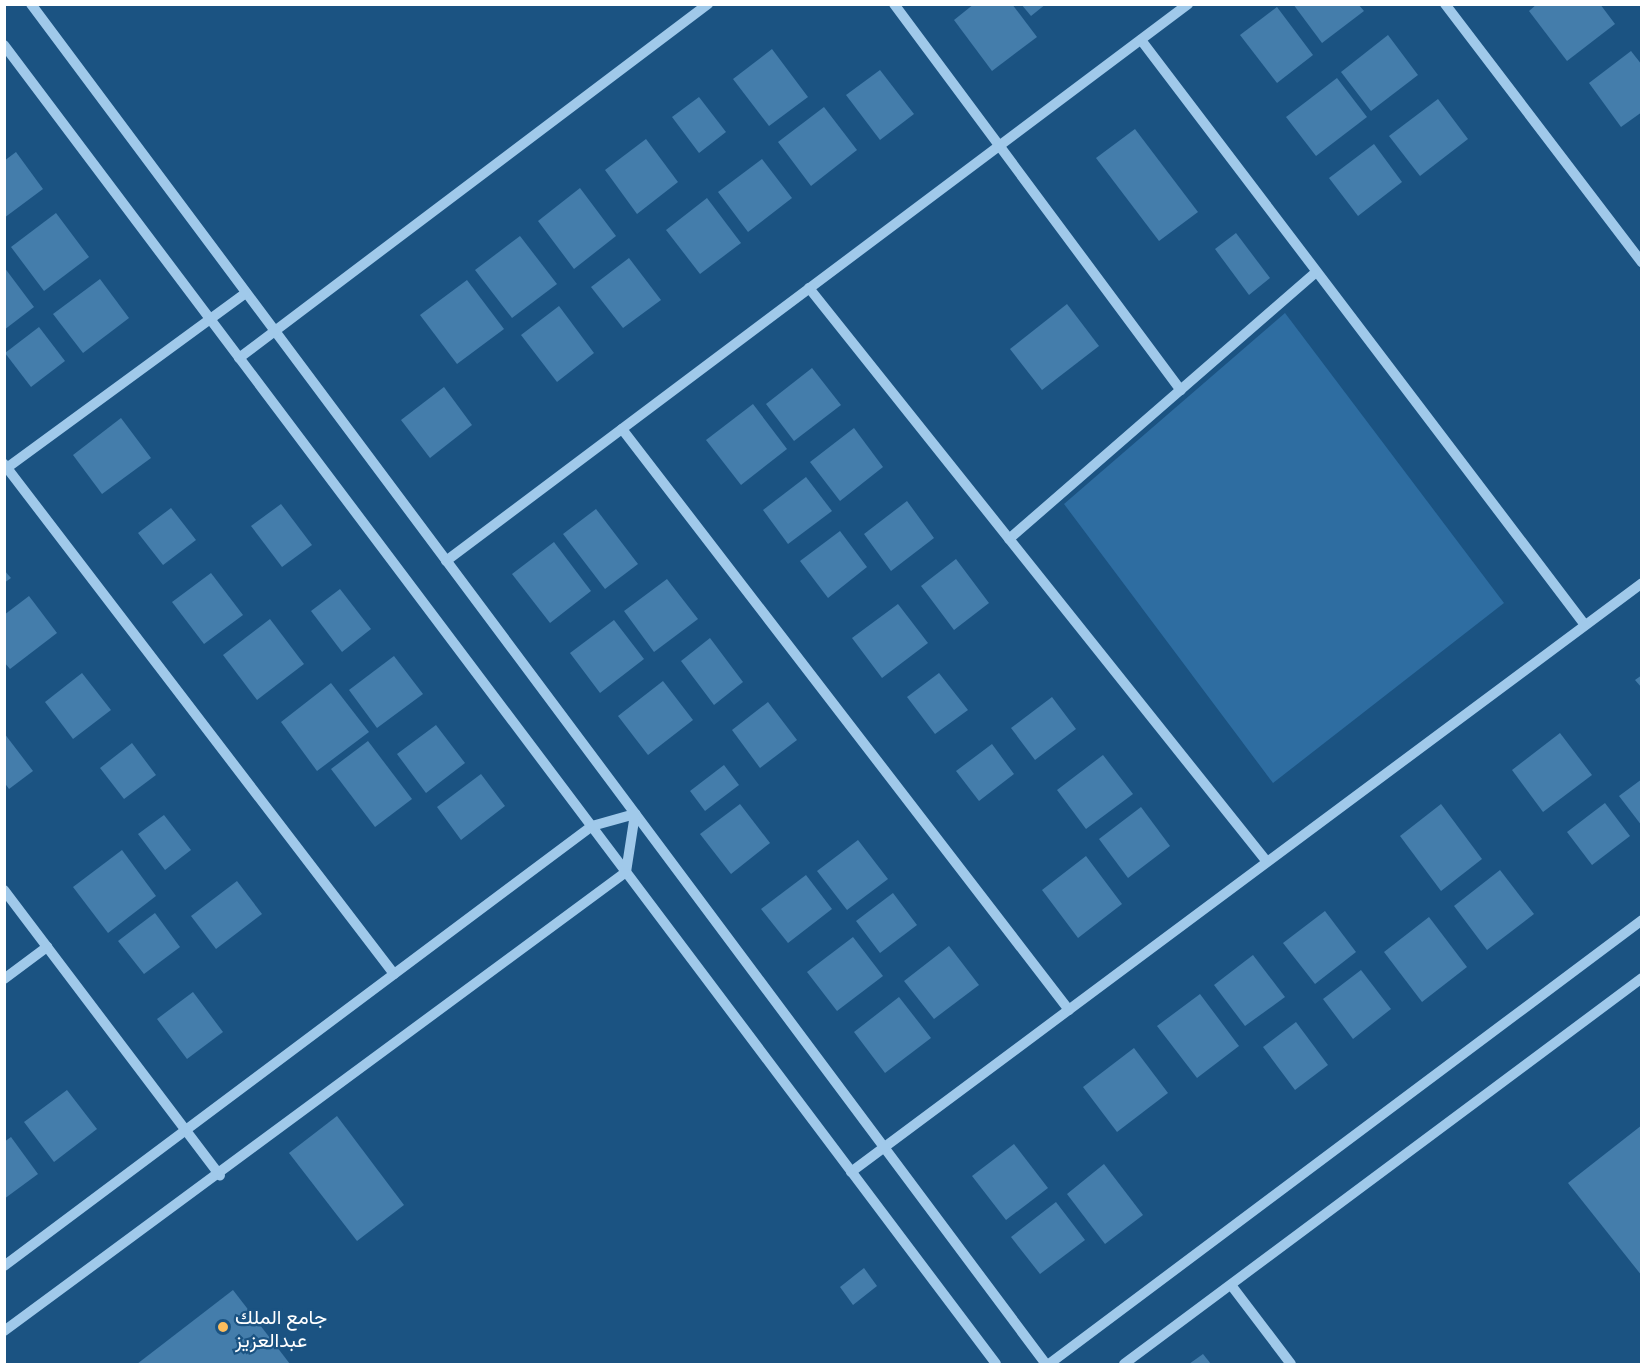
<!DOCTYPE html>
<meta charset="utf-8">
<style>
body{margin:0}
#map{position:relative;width:1646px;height:1369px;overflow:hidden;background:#1b5382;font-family:"Exo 2",Vazirmatn,sans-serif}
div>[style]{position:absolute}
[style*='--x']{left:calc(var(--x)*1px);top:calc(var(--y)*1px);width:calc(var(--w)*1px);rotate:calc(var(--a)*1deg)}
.green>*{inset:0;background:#2e6da1}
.building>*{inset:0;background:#447dab}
.minor>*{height:10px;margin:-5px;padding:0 5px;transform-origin:5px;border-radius:5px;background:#a0c9ea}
.dots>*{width:16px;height:16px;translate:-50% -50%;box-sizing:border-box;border:3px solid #1b5382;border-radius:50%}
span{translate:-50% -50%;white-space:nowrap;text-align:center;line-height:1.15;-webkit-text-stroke:4.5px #1b5382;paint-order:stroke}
.poi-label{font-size:20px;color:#fff}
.left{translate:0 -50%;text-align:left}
.frame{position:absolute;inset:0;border:6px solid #fff;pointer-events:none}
</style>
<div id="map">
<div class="green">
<i style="clip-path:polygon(1285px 313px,1504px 603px,1273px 783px,1064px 504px)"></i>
</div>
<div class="building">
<i style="clip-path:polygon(974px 4px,1012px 4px,1037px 37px,992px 71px,954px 20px)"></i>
<i style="clip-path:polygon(1021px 4px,1046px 4px,1031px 16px)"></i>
<i style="clip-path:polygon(1293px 4px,1358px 4px,1364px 11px,1322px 43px)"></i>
<i style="clip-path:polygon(1537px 4px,1600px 4px,1615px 24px,1567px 61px,1529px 11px)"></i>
<i style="clip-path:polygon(1277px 7px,1313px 55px,1277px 83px,1240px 35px)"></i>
<i style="clip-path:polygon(1388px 35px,1418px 75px,1371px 111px,1341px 72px)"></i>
<i style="clip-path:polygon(772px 49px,808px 97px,769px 126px,733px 79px)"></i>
<i style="clip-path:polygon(1631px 51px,1642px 65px,1642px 112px,1621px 127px,1589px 83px)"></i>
<i style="clip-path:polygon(880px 70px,914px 114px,880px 140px,846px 95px)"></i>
<i style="clip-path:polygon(1337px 78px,1367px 117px,1316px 156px,1286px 117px)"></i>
<i style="clip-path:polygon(699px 97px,726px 132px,699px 153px,672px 117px)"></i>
<i style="clip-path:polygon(1438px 99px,1468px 139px,1420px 176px,1389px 136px)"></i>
<i style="clip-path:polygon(824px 107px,857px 150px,811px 186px,778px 142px)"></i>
<i style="clip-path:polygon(1135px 129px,1198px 212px,1159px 241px,1096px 158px)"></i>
<i style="clip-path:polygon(646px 139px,678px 182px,637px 214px,605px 170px)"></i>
<i style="clip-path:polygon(1374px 144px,1402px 182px,1358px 216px,1329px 178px)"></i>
<i style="clip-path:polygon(16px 152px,43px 189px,4px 218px,4px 161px)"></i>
<i style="clip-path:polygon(762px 159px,792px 198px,748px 232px,718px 192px)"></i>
<i style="clip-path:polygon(580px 188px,616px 236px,574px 269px,538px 221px)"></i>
<i style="clip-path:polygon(707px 198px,741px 243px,700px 274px,666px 230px)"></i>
<i style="clip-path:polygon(56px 213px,89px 257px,44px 291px,11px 247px)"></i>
<i style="clip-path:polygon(1236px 233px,1270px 278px,1249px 295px,1215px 249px)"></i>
<i style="clip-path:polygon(520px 236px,557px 284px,512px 318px,475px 270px)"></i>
<i style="clip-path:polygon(629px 258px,661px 300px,623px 328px,591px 287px)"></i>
<i style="clip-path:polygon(4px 267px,34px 307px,4px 330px)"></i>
<i style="clip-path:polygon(100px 279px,129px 318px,83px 353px,53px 314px)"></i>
<i style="clip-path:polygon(467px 280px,504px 329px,457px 364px,420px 315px)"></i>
<i style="clip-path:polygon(1067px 304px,1099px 346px,1042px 390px,1010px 349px)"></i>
<i style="clip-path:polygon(559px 306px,594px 353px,557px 382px,521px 335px)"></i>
<i style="clip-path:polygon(39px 327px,65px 361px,31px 387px,5px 353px)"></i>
<i style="clip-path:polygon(812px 368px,841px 405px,794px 441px,766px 404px)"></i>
<i style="clip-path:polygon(444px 387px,472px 425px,430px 458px,401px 420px)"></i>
<i style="clip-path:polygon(753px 404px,787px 449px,741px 485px,706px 440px)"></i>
<i style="clip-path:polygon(121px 418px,151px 458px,102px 494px,73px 455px)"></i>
<i style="clip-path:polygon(854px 428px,883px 467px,840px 501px,810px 462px)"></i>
<i style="clip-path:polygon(806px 477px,832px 511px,788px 544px,763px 510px)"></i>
<i style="clip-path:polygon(907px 501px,934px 538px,891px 571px,864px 534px)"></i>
<i style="clip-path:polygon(281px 504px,312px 545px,282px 567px,251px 526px)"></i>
<i style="clip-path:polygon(171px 508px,196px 540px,163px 565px,138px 533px)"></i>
<i style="clip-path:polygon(596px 509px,638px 564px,605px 589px,563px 534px)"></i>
<i style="clip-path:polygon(840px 531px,867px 567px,828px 598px,800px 561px)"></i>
<i style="clip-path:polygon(554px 542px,591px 591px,550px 623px,512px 574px)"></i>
<i style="clip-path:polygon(956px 559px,989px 603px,954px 630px,921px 586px)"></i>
<i style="clip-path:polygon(4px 570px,11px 578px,4px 583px)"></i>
<i style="clip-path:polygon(211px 573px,243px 615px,204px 644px,172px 602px)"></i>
<i style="clip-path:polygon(667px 579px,698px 619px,654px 652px,624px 611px)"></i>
<i style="clip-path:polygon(340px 589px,371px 629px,342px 652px,311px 611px)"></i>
<i style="clip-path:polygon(29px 596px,57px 633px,10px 669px,4px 662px,4px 615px)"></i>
<i style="clip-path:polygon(898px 604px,928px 643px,882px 678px,852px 638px)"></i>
<i style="clip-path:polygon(270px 619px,304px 664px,257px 700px,223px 655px)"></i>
<i style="clip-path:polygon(614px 620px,644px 659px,600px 693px,570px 653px)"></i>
<i style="clip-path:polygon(710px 638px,743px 682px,714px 705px,681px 661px)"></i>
<i style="clip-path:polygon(394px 656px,423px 694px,377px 728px,349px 690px)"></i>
<i style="clip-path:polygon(82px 673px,111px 710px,73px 739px,45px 702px)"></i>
<i style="clip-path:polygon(939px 673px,968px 710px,935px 734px,907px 697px)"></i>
<i style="clip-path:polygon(1642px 675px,1642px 688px,1635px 680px)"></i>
<i style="clip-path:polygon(663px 681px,693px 720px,648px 755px,618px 716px)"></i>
<i style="clip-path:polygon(331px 683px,369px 732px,317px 771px,281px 722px)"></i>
<i style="clip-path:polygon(1052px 697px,1076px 729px,1035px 760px,1011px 728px)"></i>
<i style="clip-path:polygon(768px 702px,797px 740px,760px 768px,732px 730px)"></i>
<i style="clip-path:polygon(436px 725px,465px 763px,426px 793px,397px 754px)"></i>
<i style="clip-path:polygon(4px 733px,33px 771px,9px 789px,4px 782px)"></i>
<i style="clip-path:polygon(1560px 733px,1592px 775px,1543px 812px,1512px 770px)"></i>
<i style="clip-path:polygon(368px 741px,412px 799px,375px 827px,331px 769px)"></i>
<i style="clip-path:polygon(132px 743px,156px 775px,124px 799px,100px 768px)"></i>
<i style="clip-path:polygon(992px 744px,1014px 774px,979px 801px,956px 771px)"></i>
<i style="clip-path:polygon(1103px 755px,1133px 794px,1086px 829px,1057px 790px)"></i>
<i style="clip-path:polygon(724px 765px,739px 785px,705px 811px,690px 791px)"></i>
<i style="clip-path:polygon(481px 774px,505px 806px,461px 840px,437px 807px)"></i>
<i style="clip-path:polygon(1642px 779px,1642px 826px,1619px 796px)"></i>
<i style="clip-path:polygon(1605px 803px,1630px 836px,1592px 865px,1567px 832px)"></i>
<i style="clip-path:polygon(740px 804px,770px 843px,731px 874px,700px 834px)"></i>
<i style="clip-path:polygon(1441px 804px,1482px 859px,1441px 891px,1400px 836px)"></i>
<i style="clip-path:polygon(1141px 807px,1170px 846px,1128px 878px,1099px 839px)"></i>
<i style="clip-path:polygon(164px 815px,191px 850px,165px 870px,138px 834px)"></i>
<i style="clip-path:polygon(858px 840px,888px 879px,847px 910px,817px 871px)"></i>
<i style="clip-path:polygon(122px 850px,156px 896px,108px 933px,73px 887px)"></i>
<i style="clip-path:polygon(1086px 856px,1122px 904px,1078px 938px,1042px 890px)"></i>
<i style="clip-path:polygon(1500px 870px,1534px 914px,1487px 950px,1454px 906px)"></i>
<i style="clip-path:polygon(806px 875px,832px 909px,788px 943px,761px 909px)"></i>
<i style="clip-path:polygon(237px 881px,262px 914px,216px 949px,191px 916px)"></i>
<i style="clip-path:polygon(893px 893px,917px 925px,880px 953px,856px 921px)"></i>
<i style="clip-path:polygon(1325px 911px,1356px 952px,1315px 984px,1283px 943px)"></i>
<i style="clip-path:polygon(155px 913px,180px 947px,144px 974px,118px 941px)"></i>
<i style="clip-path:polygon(1429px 917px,1467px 967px,1422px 1002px,1384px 952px)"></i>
<i style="clip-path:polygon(853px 937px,883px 976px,837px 1011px,807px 972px)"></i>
<i style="clip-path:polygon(949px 946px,979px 985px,934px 1019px,904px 981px)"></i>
<i style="clip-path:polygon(1253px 955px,1285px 997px,1245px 1026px,1214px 985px)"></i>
<i style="clip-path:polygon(1361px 970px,1391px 1009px,1353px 1039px,1323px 999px)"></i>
<i style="clip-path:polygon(193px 992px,223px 1032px,187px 1059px,157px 1019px)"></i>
<i style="clip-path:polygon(1200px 994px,1239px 1046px,1197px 1078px,1157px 1026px)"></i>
<i style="clip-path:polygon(899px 997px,931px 1038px,885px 1073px,854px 1032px)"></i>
<i style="clip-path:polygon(1296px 1022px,1328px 1065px,1295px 1090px,1263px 1047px)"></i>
<i style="clip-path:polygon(1134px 1048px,1168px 1093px,1117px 1132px,1083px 1087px)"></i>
<i style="clip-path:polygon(67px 1090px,97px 1129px,54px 1162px,24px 1122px)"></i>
<i style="clip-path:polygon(337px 1116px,404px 1205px,357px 1241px,289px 1153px)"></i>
<i style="clip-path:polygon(1642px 1125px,1642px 1276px,1568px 1183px)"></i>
<i style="clip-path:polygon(11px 1137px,38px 1174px,4px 1199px,4px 1142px)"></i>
<i style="clip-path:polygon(1014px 1144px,1048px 1188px,1006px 1220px,972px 1176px)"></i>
<i style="clip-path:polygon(1104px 1164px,1143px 1215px,1105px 1244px,1067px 1194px)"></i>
<i style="clip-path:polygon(1056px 1202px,1085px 1240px,1040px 1274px,1011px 1237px)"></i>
<i style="clip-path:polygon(864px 1268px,877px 1286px,853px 1305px,840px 1287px)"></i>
<i style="clip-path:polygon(233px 1290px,290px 1364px,137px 1364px)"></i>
<i style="clip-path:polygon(1203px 1354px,1211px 1364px,1189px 1364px)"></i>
</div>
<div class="minor">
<i style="--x:31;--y:4;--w:1697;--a:53.27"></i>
<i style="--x:894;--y:4;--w:481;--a:53.4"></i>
<i style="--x:1445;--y:4;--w:325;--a:52.7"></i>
<i style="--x:1141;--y:40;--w:734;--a:52.8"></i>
<i style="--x:4;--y:45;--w:1650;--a:53.05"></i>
<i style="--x:809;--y:288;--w:734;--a:51.41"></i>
<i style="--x:239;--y:358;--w:588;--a:-37.05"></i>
<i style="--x:622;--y:429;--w:733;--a:52.43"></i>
<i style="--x:4;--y:464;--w:642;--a:52.59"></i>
<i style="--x:4;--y:470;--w:300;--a:-36.2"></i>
<i style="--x:1009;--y:539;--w:407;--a:-41"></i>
<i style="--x:446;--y:561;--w:928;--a:-36.89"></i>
<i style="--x:4;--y:890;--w:358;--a:52.9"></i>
<i style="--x:4;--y:979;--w:54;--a:-36.7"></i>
<i style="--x:851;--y:1172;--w:986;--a:-36.67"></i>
<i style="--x:4;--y:1266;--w:734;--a:-36.81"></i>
<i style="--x:592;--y:826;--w:45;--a:-15.6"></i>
<i style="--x:635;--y:814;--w:59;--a:98.8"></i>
<i style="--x:626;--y:872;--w:773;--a:143.57"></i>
<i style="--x:1231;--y:1285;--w:99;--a:52.8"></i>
<i style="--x:1049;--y:1364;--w:741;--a:-36.82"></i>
<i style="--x:1124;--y:1364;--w:646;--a:-36.69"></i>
</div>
<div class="dots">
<i style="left:223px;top:1327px;background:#fcbd5c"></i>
</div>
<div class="poi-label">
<span class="left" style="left:235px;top:1328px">جامع الملك<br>عبدالعزيز</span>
</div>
<div class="frame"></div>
</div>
